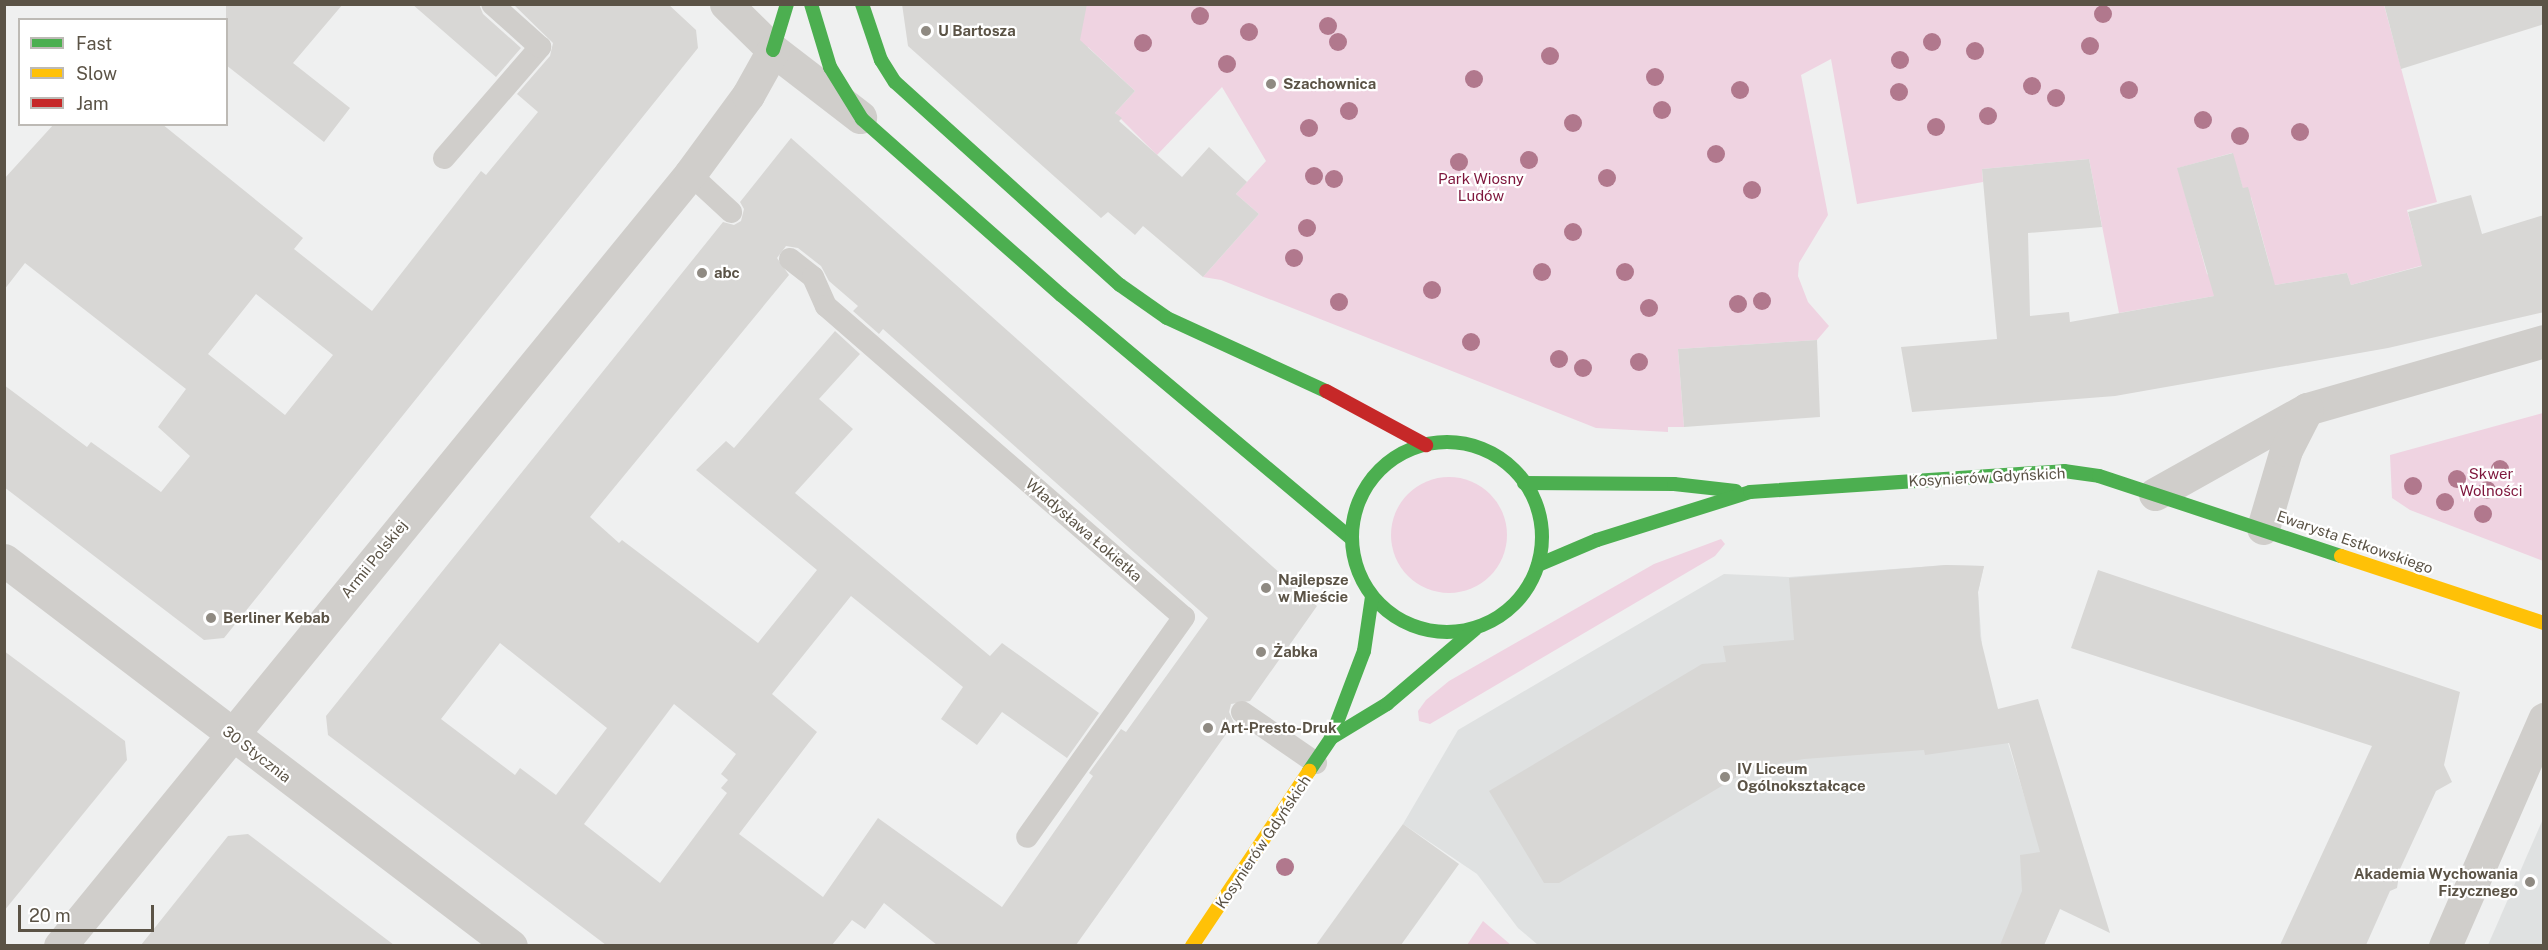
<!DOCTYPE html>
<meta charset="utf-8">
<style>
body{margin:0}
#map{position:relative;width:2548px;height:950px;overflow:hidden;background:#eff0f0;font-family:"Public Sans",sans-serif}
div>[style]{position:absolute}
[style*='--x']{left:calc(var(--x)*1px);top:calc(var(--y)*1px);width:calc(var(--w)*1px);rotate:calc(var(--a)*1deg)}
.education>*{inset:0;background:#dfe1e1}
.green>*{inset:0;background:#efd3e1}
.round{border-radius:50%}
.building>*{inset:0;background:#d8d7d5}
.lane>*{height:22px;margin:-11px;padding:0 11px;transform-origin:11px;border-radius:11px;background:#d0cecb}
.street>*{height:33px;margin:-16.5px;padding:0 16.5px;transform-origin:16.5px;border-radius:16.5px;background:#d0cecb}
.fast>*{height:14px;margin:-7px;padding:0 7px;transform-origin:7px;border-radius:7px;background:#4caf50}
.fast>.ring{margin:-7px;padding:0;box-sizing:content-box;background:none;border:14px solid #4caf50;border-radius:50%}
.slow>*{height:14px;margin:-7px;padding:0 7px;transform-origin:7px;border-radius:7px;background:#ffc107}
.jam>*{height:14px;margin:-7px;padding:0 7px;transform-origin:7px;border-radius:7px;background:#c62828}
.trees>*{width:18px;height:18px;margin:-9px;border-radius:50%;background:#b1788d}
.dots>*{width:16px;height:16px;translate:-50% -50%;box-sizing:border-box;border:3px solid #fff;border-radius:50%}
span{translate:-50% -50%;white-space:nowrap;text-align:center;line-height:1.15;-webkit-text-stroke:4.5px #fff;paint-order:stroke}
.poi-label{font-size:15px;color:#5b5346;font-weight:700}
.left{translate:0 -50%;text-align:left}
.right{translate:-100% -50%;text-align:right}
.park-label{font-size:15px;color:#7e163c}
.street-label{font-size:15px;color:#5b5346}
.frame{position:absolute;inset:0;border:6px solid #5b5346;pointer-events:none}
.legend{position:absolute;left:18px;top:18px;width:210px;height:108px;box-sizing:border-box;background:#fff;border:2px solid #bdbab5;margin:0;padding:8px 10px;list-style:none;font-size:18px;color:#5b5346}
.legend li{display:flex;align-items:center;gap:12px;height:30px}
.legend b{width:30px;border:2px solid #bdbab5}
.scale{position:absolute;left:18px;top:905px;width:136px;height:27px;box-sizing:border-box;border:3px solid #5b5346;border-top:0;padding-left:8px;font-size:18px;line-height:21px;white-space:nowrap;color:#5b5346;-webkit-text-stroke:4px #fff;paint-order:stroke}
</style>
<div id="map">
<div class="education">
<i style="clip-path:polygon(1946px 565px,1984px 566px,1978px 592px,1983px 661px,2059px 910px,2044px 945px,1538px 945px,1518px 928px,1477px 874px,1403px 824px,1458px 730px,1724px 574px,1789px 577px)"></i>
<i style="clip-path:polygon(2543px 819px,2543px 945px,2488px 945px)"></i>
</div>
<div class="green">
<i style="clip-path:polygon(1052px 4px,2384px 5px,2437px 202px,2407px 210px,2420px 256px,2431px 263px,2351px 285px,2347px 273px,2275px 285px,2264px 279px,2270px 266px,2251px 197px,2246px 198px,2232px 153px,2178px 168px,2207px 274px,2242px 291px,2119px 313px,2089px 159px,1982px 169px,1983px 182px,1857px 204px,1831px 59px,1801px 75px,1828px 215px,1799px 263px,1798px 276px,1808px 302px,1829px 326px,1817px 340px,1678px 349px,1684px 427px,1668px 427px,1668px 432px,1596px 428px,1221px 280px,1203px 277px,1259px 214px,1236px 194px,1266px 161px,1222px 87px,1157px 155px,1115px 113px,1135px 91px,1088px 47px,1085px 50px)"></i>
<i style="clip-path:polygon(2543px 413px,2543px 561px,2410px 510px,2392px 498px,2390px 455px)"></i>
<i class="round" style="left:1391px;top:477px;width:116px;height:116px"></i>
<i style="clip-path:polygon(1721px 539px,1725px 544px,1715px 556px,1430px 724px,1419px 721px,1418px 711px,1426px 700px,1449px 681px,1654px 564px)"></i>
<i style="clip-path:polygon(1483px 921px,1511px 945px,1467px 945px)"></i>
</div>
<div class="building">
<i style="clip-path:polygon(226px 4px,343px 4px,293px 63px,350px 108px,324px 142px,226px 65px)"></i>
<i style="clip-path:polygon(412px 4px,479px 4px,483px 14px,521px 48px,496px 77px)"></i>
<i style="clip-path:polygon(evenodd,513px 4px,668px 4px,696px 30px,698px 48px,224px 638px,204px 640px,4px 487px,4px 385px,87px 447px,91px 442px,161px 492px,190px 456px,158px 427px,186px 389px,25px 263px,4px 290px,4px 179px,54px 124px,162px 124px,303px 238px,294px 249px,372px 311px,481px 171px,486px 175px,538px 112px,517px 94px,550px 56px,553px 43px,513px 4px,256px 294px,333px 355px,285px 415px,208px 354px,256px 294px)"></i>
<i style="clip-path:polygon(902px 4px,1087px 4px,1080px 40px,1135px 91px,1115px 113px,1122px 118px,1119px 121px,1182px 177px,1209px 147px,1247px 182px,1236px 194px,1259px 214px,1203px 277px,1143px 226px,1135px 235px,1108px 212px,1101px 218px,908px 46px)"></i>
<i style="clip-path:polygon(2384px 4px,2544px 4px,2544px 24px,2401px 69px)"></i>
<i style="clip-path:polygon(evenodd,791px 138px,1317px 606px,1250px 701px,1231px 704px,1229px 712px,1234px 723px,1076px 945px,937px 945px,884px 903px,865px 929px,852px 920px,832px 945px,606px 945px,328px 735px,326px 716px,723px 222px,734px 225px,741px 221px,744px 209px,740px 202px,791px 138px,786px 246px,798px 248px,821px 266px,829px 281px,858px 306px,853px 311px,879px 334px,883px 329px,1208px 618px,1126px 732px,1121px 729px,1089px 773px,1093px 776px,1002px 907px,878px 818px,823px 897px,739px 834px,817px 732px,772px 694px,851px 596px,963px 687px,941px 719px,977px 745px,1002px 712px,1067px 758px,1099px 713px,1002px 643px,990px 656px,795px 493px,853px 429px,819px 399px,860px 354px,835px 331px,734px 448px,726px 441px,696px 470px,817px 570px,758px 643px,622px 540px,619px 543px,590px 517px,789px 275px,777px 258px,786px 246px,791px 138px,500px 643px,607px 728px,556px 795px,520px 768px,515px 775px,441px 719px,500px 643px,791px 138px,674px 704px,736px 754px,721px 774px,728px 780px,721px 788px,727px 793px,660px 883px,584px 824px,674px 704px)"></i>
<i style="clip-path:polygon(2233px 153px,2243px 188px,2248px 187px,2275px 285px,2347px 273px,2351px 285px,2422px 266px,2408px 212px,2471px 195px,2482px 234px,2544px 215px,2544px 312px,2388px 348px,2115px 396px,1912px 412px,1901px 347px,1997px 339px,1982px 169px,2089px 159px,2102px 227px,2028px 233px,2030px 316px,2069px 312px,2070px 322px,2214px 296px,2177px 168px)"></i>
<i style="clip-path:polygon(1817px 340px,1820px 417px,1684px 427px,1678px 349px)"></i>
<i style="clip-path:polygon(1946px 565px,1984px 566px,1978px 592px,1980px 636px,1998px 709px,2038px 699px,2110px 933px,2060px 909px,2044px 945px,2000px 945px,2022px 891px,2020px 855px,2040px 852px,2009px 743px,1925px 755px,1924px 750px,1804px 759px,1752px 768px,1559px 883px,1544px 883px,1489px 791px,1702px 664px,1726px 662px,1723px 646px,1794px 640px,1789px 578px)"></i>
<i style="clip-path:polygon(2098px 570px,2460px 692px,2444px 765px,2452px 782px,2436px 791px,2400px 869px,2397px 888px,2390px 891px,2366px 945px,2280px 945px,2372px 746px,2071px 648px)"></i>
<i style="clip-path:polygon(4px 651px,125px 741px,127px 760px,4px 911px)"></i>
<i style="clip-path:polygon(1403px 824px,1459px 864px,1401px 945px,1316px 945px)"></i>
<i style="clip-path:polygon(248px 834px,336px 901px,394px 945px,141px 945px,228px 836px)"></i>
</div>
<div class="lane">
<i style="--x:444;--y:158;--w:147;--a:-49.1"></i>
<i style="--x:540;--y:47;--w:64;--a:-138.1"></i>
<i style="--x:690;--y:174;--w:56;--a:42.8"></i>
<i style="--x:790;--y:259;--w:29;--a:38"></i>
<i style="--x:813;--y:277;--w:32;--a:66"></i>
<i style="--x:826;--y:306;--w:474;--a:41"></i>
<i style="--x:1184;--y:617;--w:270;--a:125.5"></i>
<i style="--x:1242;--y:712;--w:90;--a:34.6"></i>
</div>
<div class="street">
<i style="--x:726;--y:4;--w:66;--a:44.4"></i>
<i style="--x:773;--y:50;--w:110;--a:37.6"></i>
<i style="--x:2155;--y:494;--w:174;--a:-29.2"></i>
<i style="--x:2307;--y:409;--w:247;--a:-16"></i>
<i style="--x:2263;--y:528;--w:81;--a:-73.6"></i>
<i style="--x:2286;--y:450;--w:46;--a:-62.9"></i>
<i style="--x:4;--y:560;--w:637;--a:37.28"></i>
<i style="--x:60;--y:946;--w:996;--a:-50.78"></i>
<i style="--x:690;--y:174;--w:98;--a:-53.7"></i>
<i style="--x:748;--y:95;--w:51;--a:-60.9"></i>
<i style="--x:2445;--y:946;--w:248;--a:-66.4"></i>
</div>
<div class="fast">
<i style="--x:811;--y:4;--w:66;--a:73.2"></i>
<i style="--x:830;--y:67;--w:61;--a:58.4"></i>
<i style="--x:862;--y:119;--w:266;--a:41.5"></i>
<i style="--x:1061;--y:295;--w:378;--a:40"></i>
<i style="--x:862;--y:4;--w:59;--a:71.3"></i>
<i style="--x:881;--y:60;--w:26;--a:58"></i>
<i style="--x:895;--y:82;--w:303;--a:42.1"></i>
<i style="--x:1120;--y:285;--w:57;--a:35.1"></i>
<i style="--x:1167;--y:318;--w:175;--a:24.7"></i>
<i style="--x:773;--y:50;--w:48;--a:-73.1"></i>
<i class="ring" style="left:1352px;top:442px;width:176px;height:176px"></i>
<i style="--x:1524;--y:483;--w:150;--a:0.4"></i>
<i style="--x:1674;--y:484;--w:62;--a:6.4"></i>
<i style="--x:1538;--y:565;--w:64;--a:-23"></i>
<i style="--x:1597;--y:540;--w:160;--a:-17.4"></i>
<i style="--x:1750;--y:492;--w:315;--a:-3.8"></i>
<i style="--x:2064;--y:471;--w:35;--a:8"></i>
<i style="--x:2099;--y:476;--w:255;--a:18.3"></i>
<i style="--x:1331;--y:738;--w:66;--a:-31.3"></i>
<i style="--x:1387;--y:704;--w:116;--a:-40.4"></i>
<i style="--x:1309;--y:771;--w:40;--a:-56"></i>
<i style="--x:1331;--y:738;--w:93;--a:-69.2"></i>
<i style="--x:1364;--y:651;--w:55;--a:-81.6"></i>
</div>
<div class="slow">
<i style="--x:2341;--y:556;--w:214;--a:18.3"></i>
<i style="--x:1192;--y:946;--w:211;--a:-56.2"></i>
</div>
<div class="jam">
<i style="--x:1326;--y:391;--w:114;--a:28.4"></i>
</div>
<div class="trees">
<i style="left:2103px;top:14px"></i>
<i style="left:1200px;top:16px"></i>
<i style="left:1328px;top:26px"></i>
<i style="left:1249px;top:32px"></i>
<i style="left:1338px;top:42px"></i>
<i style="left:1932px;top:42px"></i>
<i style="left:1143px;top:43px"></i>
<i style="left:2090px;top:46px"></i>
<i style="left:1975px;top:51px"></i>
<i style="left:1550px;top:56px"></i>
<i style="left:1900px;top:60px"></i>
<i style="left:1227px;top:64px"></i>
<i style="left:1655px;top:77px"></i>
<i style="left:1474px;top:79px"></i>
<i style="left:2032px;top:86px"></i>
<i style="left:1740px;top:90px"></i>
<i style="left:2129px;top:90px"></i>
<i style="left:1899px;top:92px"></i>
<i style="left:2056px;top:98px"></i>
<i style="left:1662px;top:110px"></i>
<i style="left:1349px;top:111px"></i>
<i style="left:1988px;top:116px"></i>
<i style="left:2203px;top:120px"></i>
<i style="left:1573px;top:123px"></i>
<i style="left:1936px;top:127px"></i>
<i style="left:1309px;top:128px"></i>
<i style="left:2300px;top:132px"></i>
<i style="left:2240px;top:136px"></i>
<i style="left:1716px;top:154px"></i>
<i style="left:1529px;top:160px"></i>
<i style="left:1459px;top:162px"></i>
<i style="left:1314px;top:176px"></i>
<i style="left:1607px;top:178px"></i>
<i style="left:1334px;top:179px"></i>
<i style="left:1752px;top:190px"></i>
<i style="left:1307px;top:228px"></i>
<i style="left:1573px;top:232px"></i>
<i style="left:1294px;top:258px"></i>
<i style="left:1542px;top:272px"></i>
<i style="left:1625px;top:272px"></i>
<i style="left:1432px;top:290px"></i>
<i style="left:1762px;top:301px"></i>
<i style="left:1339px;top:302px"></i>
<i style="left:1738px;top:304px"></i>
<i style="left:1649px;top:308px"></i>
<i style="left:1471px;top:342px"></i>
<i style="left:1559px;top:359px"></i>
<i style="left:1639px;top:362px"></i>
<i style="left:1583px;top:368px"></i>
<i style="left:2500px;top:469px"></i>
<i style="left:2457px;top:479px"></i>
<i style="left:2413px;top:486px"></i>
<i style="left:2487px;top:490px"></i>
<i style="left:2445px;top:502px"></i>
<i style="left:2483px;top:514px"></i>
<i style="left:1285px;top:867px"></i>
</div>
<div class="dots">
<i style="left:926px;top:31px;background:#8f8a82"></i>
<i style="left:1271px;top:84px;background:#8f8a82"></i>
<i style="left:702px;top:273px;background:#8f8a82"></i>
<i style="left:1266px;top:588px;background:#8f8a82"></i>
<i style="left:211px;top:618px;background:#8f8a82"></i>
<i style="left:1261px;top:652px;background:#8f8a82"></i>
<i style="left:1208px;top:728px;background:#8f8a82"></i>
<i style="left:1725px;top:777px;background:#8f8a82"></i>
<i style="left:2530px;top:882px;background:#8f8a82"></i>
</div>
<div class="poi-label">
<span class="left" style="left:938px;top:31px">U Bartosza</span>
<span class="left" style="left:1283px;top:84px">Szachownica</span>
<span class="left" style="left:714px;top:273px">abc</span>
<span class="left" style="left:1278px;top:588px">Najlepsze<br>w Mieście</span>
<span class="left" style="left:223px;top:618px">Berliner Kebab</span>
<span class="left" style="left:1273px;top:652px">Żabka</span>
<span class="left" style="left:1220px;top:728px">Art-Presto-Druk</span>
<span class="left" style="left:1737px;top:777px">IV Liceum<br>Ogólnokształcące</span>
<span class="right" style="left:2518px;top:882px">Akademia Wychowania<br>Fizycznego</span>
</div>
<div class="park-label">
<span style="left:1481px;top:187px">Park Wiosny<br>Ludów</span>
<span style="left:2491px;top:482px">Skwer<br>Wolności</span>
</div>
<div class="street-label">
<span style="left:1987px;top:477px;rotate:-3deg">Kosynierów Gdyńskich</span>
<span style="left:1084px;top:530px;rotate:41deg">Władysława Łokietka</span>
<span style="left:2355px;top:542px;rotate:19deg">Ewarysta Estkowskiego</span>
<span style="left:374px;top:559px;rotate:-51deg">Armii Polskiej</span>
<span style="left:257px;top:754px;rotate:38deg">30 Stycznia</span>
<span style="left:1263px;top:842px;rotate:-56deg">Kosynierów Gdyńskich</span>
</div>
<div class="frame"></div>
<ul class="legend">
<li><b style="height:8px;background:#4caf50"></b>Fast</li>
<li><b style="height:8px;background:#ffc107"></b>Slow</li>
<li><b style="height:8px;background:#c62828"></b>Jam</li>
</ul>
<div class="scale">20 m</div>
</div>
